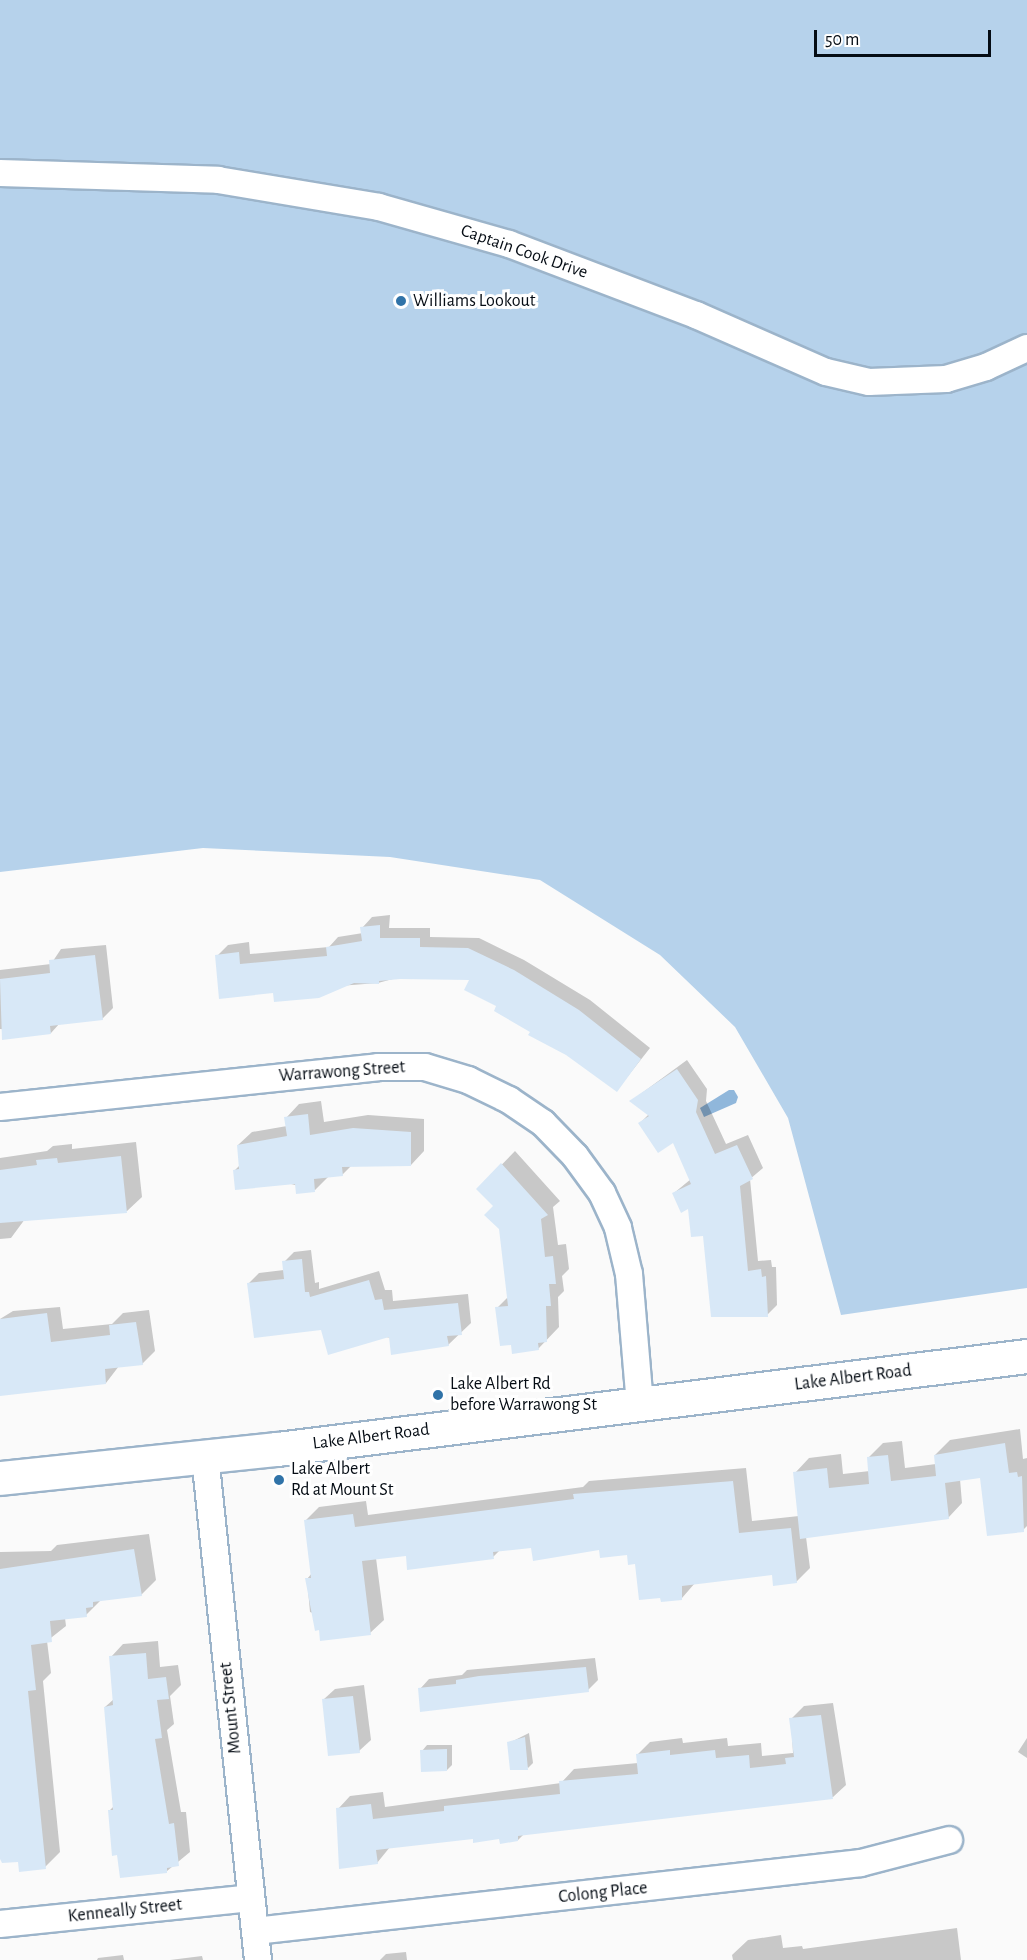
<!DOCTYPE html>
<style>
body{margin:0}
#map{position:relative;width:1027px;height:1960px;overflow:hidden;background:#fafafa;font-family:"Alegreya Sans",sans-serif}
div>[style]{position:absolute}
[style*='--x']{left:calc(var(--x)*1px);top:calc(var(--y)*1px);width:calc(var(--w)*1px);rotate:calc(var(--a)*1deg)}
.green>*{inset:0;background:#b6d2eb}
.water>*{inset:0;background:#90b7db}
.shadow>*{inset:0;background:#0003}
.building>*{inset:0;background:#d8e8f7}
.roads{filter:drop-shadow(2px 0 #9cb4ca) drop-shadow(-2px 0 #9cb4ca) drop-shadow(0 2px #9cb4ca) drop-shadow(0 -2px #9cb4ca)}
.minor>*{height:26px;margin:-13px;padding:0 13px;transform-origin:13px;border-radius:13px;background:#fff}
.secondary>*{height:33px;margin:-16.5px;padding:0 16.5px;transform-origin:16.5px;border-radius:16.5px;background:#fff}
.dots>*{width:16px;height:16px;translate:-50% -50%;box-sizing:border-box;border:3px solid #fff;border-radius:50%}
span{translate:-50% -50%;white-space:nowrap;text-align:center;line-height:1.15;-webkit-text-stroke:6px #fff;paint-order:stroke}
.street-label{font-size:18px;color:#050c14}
.poi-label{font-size:18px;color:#050c14}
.left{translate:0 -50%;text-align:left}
.scale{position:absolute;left:814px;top:30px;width:177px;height:27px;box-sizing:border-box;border:3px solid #050c14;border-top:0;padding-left:8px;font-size:18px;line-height:21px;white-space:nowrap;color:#050c14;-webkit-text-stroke:4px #fff;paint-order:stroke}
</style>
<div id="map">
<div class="green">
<i style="clip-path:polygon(0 0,1027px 0,1027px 1288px,841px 1315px,788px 1118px,735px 1027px,660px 955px,540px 880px,390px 857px,203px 848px,0 872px)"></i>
</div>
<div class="water">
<i style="clip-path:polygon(729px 1090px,734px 1090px,738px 1097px,736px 1103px,704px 1117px,700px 1108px)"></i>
</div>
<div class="shadow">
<i style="clip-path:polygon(390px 915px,389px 928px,430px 928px,430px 937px,479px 938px,524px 960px,590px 1000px,650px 1048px,617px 1090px,498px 1006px,472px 979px,400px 977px,378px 983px,274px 991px,217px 956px,228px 945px,249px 942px,250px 954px,329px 947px,338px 937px,363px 933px,362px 928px,372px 917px)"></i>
<i style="clip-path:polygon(106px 945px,113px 1008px,102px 1019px,60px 1023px,51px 1033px,0 1029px,0 970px,51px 964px,61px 949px)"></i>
<i style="clip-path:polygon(687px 1060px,707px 1089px,706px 1101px,726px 1144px,748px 1135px,763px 1168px,750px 1179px,758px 1261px,771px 1260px,772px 1267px,776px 1267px,777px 1305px,767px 1315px,705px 1234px,689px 1207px,674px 1193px,691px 1179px,673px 1140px,640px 1123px,649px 1114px,631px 1101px)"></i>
<i style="clip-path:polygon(321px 1101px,324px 1122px,368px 1115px,424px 1119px,424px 1151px,411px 1165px,351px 1166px,342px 1175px,329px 1176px,315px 1190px,235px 1170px,240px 1165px,238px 1145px,252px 1132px,287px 1126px,286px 1118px,299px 1104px)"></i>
<i style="clip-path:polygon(136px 1142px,142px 1197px,127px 1211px,25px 1219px,11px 1238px,0 1239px,0 1158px,47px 1151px,53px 1146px,72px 1144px,72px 1149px)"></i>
<i style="clip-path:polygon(515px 1151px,560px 1201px,553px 1207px,558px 1245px,566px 1244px,569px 1269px,562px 1276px,564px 1291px,558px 1297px,559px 1327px,538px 1349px,497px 1308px,508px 1297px,500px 1229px,495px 1206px,478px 1189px)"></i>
<i style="clip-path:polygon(311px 1250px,315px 1283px,319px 1282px,319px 1289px,379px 1271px,385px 1290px,392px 1290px,393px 1301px,468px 1294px,471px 1323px,448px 1345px,322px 1329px,249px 1283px,259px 1273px,284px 1270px,284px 1262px,294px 1252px)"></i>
<i style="clip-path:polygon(60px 1307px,63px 1329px,112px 1324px,123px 1313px,149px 1310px,155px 1351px,142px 1364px,119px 1366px,106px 1383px,0 1395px,0 1319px,13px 1311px)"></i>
<i style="clip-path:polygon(1020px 1429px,1023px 1459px,1027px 1458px,1027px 1526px,1023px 1530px,982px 1477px,960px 1479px,962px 1503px,948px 1518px,806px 1537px,810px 1568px,796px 1582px,773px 1573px,695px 1583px,682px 1598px,628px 1553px,600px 1548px,532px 1547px,500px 1550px,493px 1557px,408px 1555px,376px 1558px,384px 1620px,370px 1633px,310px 1612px,307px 1579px,312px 1573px,306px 1520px,319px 1507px,366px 1501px,368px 1515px,583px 1487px,589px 1481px,746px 1468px,752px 1521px,799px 1516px,795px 1473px,809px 1458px,841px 1454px,843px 1474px,870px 1471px,868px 1458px,883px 1443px,902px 1441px,905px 1468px,936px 1464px,935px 1455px,950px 1440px)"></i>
<i style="clip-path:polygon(149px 1534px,156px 1580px,141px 1595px,102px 1599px,86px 1615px,65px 1618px,66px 1626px,47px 1641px,51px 1673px,43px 1681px,60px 1852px,45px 1867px,0 1858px,0 1552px,51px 1551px,57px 1545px)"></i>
<i style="clip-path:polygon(158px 1641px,160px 1667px,178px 1665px,181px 1685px,170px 1696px,174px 1724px,167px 1730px,181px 1812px,186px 1812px,190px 1852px,167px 1871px,109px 1811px,114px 1806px,105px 1707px,114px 1699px,111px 1657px,123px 1644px)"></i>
<i style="clip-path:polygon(595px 1658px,598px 1680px,588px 1690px,420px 1689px,429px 1679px,462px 1675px,467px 1670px)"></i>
<i style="clip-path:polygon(364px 1685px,371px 1740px,359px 1751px,323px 1700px,335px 1689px)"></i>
<i style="clip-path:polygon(833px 1703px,846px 1785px,833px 1797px,524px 1834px,518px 1840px,474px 1837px,390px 1847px,377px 1863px,338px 1809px,350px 1796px,383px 1792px,385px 1807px,561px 1783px,574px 1769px,638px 1763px,637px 1755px,650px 1742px,682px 1738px,683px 1743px,727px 1738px,728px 1746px,761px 1743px,762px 1756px,793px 1753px,791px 1719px,804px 1706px)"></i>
<i style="clip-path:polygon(529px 1733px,533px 1763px,528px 1768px,509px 1743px)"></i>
<i style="clip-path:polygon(1027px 1738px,1027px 1758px,1018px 1752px)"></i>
<i style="clip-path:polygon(427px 1745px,452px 1745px,452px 1765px,447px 1770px,422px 1751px)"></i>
<i style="clip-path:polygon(957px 1928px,961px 1960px,733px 1960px,732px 1955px,748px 1940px,781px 1935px,783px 1948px,802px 1946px,803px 1949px)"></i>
<i style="clip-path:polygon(406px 1952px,407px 1960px,380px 1960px,386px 1954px)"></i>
<i style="clip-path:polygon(123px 1955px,124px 1960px,97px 1960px,98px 1958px)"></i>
<i style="clip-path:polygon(202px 1956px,203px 1960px,170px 1960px)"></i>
</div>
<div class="building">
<i style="clip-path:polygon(380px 925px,380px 938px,420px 938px,420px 947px,468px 948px,514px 970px,579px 1010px,641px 1059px,617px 1092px,566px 1055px,528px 1035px,530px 1032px,494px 1011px,496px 1006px,464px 990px,469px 980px,400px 979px,379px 981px,379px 984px,354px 983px,319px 998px,274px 1002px,273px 993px,219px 999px,215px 955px,239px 952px,240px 964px,327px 956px,326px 947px,362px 941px,360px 927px)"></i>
<i style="clip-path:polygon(95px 955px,103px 1020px,50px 1026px,51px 1034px,2px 1040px,0 979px,50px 973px,49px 960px)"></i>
<i style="clip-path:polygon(677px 1069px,698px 1100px,696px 1112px,715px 1154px,737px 1145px,753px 1179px,740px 1186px,748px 1271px,761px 1269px,762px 1277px,766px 1276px,768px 1317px,711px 1317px,703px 1236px,691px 1237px,688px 1209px,681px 1213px,672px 1193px,691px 1184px,673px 1143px,658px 1153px,638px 1123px,649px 1116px,629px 1101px)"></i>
<i style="clip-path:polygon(308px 1114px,310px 1135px,353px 1128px,411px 1132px,411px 1166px,342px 1167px,343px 1176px,314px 1179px,315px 1192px,296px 1194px,295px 1184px,235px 1190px,233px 1170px,239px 1169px,237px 1145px,287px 1136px,284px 1117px)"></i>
<i style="clip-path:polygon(121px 1156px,127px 1213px,0 1223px,0 1170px,37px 1165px,36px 1160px,57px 1158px,58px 1163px)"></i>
<i style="clip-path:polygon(501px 1163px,548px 1215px,541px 1219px,545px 1257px,553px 1256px,556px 1284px,549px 1284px,551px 1306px,546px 1306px,547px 1342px,538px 1343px,539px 1350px,512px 1354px,511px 1345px,500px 1346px,495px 1307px,508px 1306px,499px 1229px,484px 1215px,493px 1206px,476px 1189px)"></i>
<i style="clip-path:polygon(302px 1259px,305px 1292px,309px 1292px,310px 1297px,369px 1280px,375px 1300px,382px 1299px,384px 1310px,458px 1303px,462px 1335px,447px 1336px,449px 1346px,391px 1355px,389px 1337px,328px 1355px,321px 1330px,254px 1338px,247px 1283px,284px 1279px,282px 1261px)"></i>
<i style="clip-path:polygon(47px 1313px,51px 1342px,110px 1335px,109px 1325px,136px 1322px,143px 1365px,105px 1369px,106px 1384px,0 1396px,0 1319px)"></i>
<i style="clip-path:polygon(1005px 1443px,1009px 1473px,1017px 1472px,1018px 1477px,1022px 1476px,1024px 1532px,987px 1536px,980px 1478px,945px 1483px,949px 1519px,800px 1539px,793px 1472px,827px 1468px,829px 1488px,869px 1484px,867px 1457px,888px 1455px,891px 1481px,936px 1476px,934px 1455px)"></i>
<i style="clip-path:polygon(733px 1481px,739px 1533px,791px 1528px,797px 1583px,773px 1586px,772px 1575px,682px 1586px,682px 1600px,661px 1602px,660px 1598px,639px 1600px,635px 1564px,628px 1565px,627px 1555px,600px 1558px,599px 1550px,533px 1561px,531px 1548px,493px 1552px,494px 1559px,407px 1570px,406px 1556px,362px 1561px,371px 1635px,320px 1641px,319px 1630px,315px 1631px,305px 1578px,311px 1578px,304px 1520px,353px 1514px,355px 1527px,574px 1499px,573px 1494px)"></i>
<i style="clip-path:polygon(134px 1549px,142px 1596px,93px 1602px,93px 1607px,86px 1608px,87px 1617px,50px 1621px,52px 1642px,31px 1645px,36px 1690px,28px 1691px,46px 1869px,19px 1872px,18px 1862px,2px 1863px,0 1859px,0 1569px)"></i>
<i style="clip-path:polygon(146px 1653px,148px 1679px,166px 1677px,169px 1699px,157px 1700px,162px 1738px,155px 1739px,169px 1824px,174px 1823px,179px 1866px,167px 1868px,167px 1873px,120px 1878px,117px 1855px,112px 1856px,108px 1810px,113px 1810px,104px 1707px,113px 1705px,109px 1656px)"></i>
<i style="clip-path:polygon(586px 1667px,589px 1692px,420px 1712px,418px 1688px,456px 1684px,456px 1680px,479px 1676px)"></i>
<i style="clip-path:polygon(353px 1696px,360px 1753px,328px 1756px,322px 1699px)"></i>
<i style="clip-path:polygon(821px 1715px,833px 1799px,518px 1836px,518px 1841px,500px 1844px,499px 1839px,473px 1843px,473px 1839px,376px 1850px,378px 1864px,339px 1869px,336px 1808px,371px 1804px,373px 1819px,444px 1811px,444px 1806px,560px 1794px,559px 1781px,638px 1774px,636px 1754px,670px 1750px,670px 1755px,715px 1750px,716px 1758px,749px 1755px,750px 1768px,786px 1764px,785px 1758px,794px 1757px,789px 1718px)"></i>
<i style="clip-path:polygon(525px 1737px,528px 1770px,510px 1770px,507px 1742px)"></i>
<i style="clip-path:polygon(447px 1749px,447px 1771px,421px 1772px,420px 1750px)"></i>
</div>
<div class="roads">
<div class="minor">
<i style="--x:0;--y:173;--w:218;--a:1.8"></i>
<i style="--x:218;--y:180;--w:163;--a:9.5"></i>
<i style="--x:379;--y:207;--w:135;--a:15.9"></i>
<i style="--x:509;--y:244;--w:200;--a:20.8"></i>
<i style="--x:696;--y:315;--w:142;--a:23.7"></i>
<i style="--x:826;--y:372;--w:44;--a:13.1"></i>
<i style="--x:869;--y:382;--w:77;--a:-2.2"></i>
<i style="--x:946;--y:379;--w:42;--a:-16.7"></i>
<i style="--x:986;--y:367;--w:45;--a:-24.9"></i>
<i style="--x:0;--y:1107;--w:380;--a:-6"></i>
<i style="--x:378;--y:1067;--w:47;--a:0"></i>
<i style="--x:425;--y:1067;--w:45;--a:16.8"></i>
<i style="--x:468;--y:1080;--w:46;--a:26"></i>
<i style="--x:509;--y:1100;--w:41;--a:34.1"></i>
<i style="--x:543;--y:1123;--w:46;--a:45.9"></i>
<i style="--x:575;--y:1156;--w:46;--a:53.9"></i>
<i style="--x:602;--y:1193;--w:38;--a:65"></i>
<i style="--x:618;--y:1228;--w:47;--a:76.6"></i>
<i style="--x:629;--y:1274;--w:130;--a:85.2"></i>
<i style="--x:205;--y:1456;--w:507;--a:84"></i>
<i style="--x:0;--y:1924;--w:252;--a:-5.9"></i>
<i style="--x:255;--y:1931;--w:610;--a:-6.4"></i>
<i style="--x:861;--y:1863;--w:91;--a:-14.6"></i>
</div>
<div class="secondary">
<i style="--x:0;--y:1478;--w:279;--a:-6"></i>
<i style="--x:277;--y:1449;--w:756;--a:-7.07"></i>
</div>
</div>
<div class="dots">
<i style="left:401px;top:301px;background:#3073a8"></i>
<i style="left:438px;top:1395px;background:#3073a8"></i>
<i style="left:279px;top:1480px;background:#3073a8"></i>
</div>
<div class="street-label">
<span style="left:524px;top:252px;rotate:19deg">Captain Cook Drive</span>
<span style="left:342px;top:1072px;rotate:-4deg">Warrawong Street</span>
<span style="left:853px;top:1378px;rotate:-7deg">Lake Albert Road</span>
<span style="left:371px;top:1437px;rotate:-7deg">Lake Albert Road</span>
<span style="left:231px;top:1708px;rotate:-96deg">Mount Street</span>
<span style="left:603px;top:1893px;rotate:-6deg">Colong Place</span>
<span style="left:125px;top:1911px;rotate:-6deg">Kenneally Street</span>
</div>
<div class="poi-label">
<span class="left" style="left:413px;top:301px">Williams Lookout</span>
<span class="left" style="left:450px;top:1395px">Lake Albert Rd<br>before Warrawong St</span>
<span class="left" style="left:291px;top:1480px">Lake Albert<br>Rd at Mount St</span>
</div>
<div class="scale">50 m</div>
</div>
